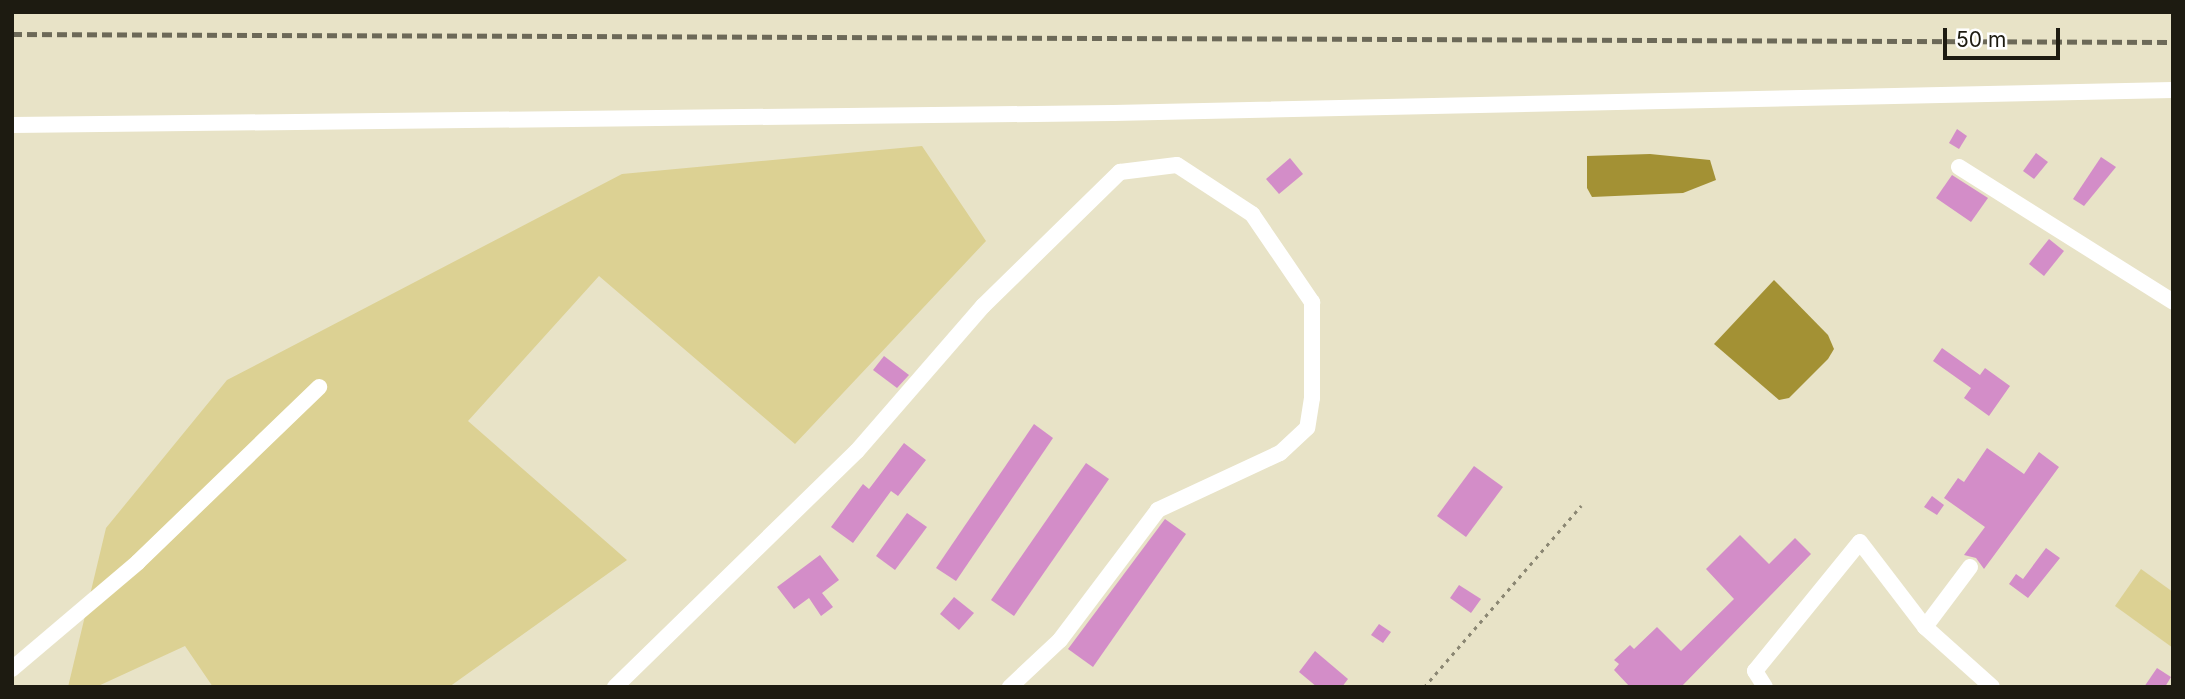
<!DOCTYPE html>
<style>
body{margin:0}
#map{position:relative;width:2185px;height:699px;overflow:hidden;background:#e8e3c7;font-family:Inter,sans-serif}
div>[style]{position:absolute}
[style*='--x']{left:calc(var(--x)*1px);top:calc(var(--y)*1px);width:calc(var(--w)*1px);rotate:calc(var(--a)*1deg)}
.green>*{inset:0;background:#dcd193}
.water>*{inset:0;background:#a39134}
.building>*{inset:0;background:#d38dc8}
.path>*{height:2.5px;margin-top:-1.25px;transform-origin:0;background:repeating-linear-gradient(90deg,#8b8773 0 3.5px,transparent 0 8.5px)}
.street>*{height:16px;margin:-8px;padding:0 8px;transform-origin:8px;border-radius:8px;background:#fff}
.rail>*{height:4.5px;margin-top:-2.25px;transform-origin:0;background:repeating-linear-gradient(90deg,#6c6958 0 10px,transparent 0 15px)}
span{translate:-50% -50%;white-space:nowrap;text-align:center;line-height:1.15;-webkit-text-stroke:5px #fff;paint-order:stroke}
.frame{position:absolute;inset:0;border:14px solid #1d1b11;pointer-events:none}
.scale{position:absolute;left:1943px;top:28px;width:117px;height:32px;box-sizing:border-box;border:4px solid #1d1b11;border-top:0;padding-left:9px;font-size:21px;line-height:24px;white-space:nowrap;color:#1d1b11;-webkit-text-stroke:5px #fff;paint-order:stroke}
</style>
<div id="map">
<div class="green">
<i style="clip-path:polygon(922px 146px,986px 241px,795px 444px,599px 276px,468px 421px,627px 560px,449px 687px,213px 687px,185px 646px,96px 687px,68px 687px,106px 528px,227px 380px,622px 174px)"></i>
<i style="clip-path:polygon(2141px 569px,2173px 592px,2173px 648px,2115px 606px)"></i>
</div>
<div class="water">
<i style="clip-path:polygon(1650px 154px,1710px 160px,1716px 180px,1683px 193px,1592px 197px,1587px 188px,1587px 156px)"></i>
<i style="clip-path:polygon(1774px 280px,1828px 335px,1834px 349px,1828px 359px,1789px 398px,1779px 400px,1714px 344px)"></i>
</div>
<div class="building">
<i style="clip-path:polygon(1957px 129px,1967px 136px,1959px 149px,1949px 143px)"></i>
<i style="clip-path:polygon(2036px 153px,2048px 162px,2034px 179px,2023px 171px)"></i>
<i style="clip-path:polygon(2101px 157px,2116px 167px,2084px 206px,2073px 199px)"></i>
<i style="clip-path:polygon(1290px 158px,1303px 174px,1279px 194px,1266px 179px)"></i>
<i style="clip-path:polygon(1952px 175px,1988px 198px,1971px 222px,1936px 198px)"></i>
<i style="clip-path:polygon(2049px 239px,2064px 251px,2044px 276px,2029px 264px)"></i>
<i style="clip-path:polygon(1942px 348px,1980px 375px,1985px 368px,2010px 386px,1989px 416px,1964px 398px,1971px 388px,1933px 361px)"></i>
<i style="clip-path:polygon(884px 356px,909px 375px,897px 388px,873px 370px)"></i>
<i style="clip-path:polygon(1034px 424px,1053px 438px,956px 581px,936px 568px)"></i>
<i style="clip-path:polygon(904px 443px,926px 460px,898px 496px,891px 491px,853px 543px,831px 527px,863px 484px,869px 489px)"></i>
<i style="clip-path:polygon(1987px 448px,2024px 474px,2039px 452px,2059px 467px,1984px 569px,1976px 558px,1964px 555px,1985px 527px,1944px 498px,1958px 478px,1964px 482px)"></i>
<i style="clip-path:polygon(1086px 463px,1109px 479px,1014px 616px,991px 600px)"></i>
<i style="clip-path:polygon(1474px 466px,1503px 487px,1466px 537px,1437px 516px)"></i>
<i style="clip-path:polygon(1932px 496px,1944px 505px,1937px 515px,1924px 507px)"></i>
<i style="clip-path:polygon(907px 513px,927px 527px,895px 570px,876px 556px)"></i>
<i style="clip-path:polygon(1165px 519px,1186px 534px,1093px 667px,1068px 649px)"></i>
<i style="clip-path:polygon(1740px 535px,1769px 564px,1795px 538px,1811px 554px,1681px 687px,1630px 687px,1614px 670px,1619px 664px,1614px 660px,1630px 645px,1634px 649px,1657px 627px,1681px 651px,1734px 599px,1706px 569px)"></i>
<i style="clip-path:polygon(2046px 548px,2060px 558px,2028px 598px,2009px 584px,2016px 574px,2023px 579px)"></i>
<i style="clip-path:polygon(820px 555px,839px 580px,822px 593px,833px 607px,821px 616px,809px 598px,794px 609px,777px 587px)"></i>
<i style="clip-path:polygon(1459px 585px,1481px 599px,1471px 613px,1450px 598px)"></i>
<i style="clip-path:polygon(954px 597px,974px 613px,959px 630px,940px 614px)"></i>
<i style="clip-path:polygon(1379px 624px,1391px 632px,1383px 643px,1371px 635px)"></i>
<i style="clip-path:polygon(1315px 651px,1348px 679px,1342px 687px,1317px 687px,1299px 672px)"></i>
<i style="clip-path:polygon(2157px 668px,2171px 677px,2165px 687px,2144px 687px)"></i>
</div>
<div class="path">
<i style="--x:1424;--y:687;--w:240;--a:-49.1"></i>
</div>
<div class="street">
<i style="--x:12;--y:125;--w:1101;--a:-0.62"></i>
<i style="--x:1113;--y:113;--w:1060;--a:-1.24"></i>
<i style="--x:1959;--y:167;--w:253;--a:32.2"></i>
<i style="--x:1925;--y:627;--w:75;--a:-53.1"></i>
<i style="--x:12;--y:669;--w:165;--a:-40.3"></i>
<i style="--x:138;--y:562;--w:252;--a:-44"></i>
<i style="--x:615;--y:687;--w:338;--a:-44.3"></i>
<i style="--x:857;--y:451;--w:192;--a:-49"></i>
<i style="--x:983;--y:306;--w:192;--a:-44.4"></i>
<i style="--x:1120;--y:172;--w:57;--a:-7"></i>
<i style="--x:1177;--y:165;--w:90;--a:33.2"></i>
<i style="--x:1252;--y:214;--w:107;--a:55.7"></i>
<i style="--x:1312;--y:302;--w:96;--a:90"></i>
<i style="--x:1312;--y:398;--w:30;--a:99"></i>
<i style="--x:1307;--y:428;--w:37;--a:137"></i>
<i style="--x:1280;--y:453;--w:135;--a:155"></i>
<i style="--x:1158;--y:510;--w:163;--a:127"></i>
<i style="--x:1060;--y:640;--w:69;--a:136.8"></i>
<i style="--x:1765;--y:687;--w:19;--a:-122"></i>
<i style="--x:1755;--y:671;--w:166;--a:-50.9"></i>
<i style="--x:1860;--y:542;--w:107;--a:52.6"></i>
<i style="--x:1925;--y:627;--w:90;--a:41.8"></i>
</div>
<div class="rail">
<i style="--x:12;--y:34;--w:2161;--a:0.21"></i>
</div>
<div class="frame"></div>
<div class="scale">50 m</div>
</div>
